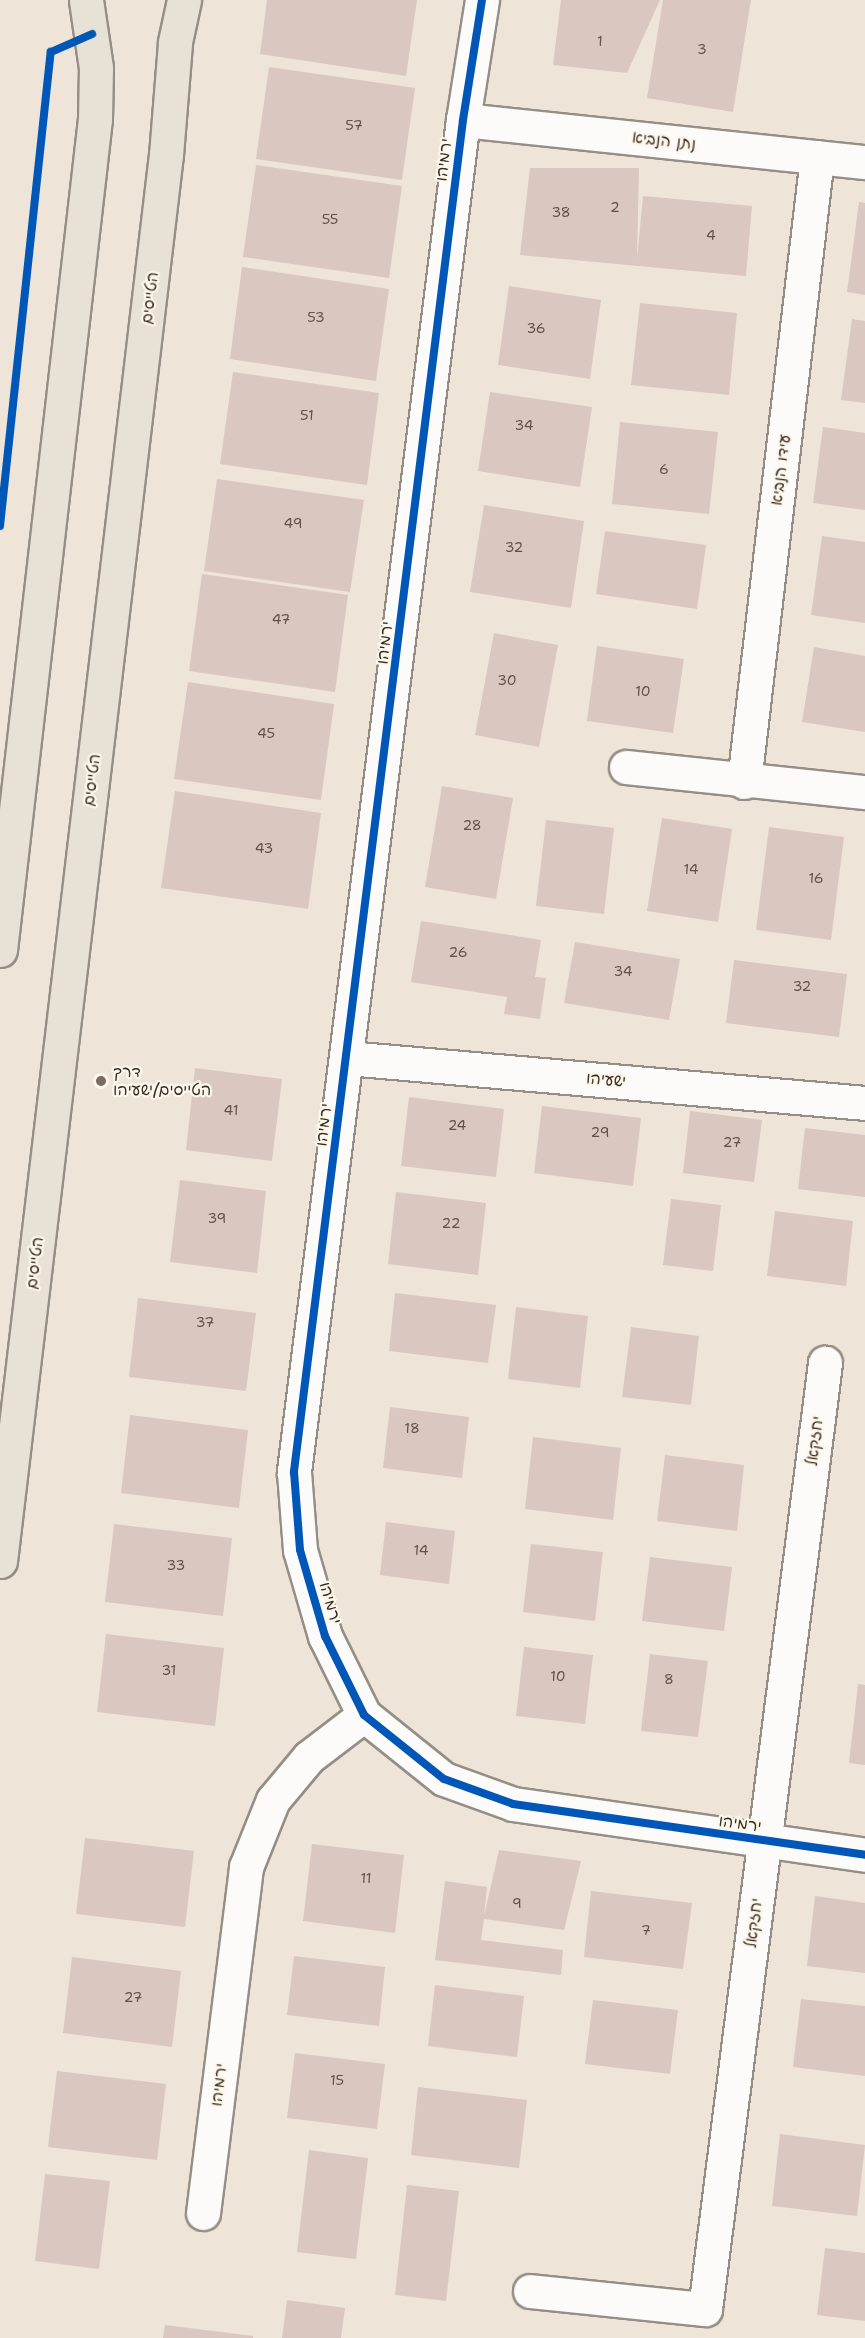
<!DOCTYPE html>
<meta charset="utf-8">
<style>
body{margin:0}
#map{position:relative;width:865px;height:2338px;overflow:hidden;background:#eee5d8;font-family:"Shantell Sans","Playpen Sans Hebrew",sans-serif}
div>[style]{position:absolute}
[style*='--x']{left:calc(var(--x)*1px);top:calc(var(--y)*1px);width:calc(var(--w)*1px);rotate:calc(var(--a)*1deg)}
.building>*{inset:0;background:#dac7c0}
.roads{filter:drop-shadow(2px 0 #958e86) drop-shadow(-2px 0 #958e86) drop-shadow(0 2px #958e86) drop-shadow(0 -2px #958e86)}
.minor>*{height:33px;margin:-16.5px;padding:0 16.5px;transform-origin:16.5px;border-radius:16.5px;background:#fcfbf9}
.major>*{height:33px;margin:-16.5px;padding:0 16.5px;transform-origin:16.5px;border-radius:16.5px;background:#e7e2d5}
.cycleway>*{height:8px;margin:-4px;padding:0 4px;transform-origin:4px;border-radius:4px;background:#0057b8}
.dots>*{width:16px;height:16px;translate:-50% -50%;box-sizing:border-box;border:3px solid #fbf7ec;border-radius:50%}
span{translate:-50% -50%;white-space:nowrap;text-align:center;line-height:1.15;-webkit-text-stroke:4.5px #fbf7ec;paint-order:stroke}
.number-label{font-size:14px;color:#635146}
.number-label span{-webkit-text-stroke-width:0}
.street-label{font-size:16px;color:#3b2a1e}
.poi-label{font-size:16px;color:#3b2a1e}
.left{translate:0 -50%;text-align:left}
</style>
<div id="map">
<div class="building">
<i style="clip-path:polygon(267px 0,417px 0,406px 76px,260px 54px)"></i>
<i style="clip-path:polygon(561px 0,660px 0,627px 73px,553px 65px)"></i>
<i style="clip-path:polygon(663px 0,751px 0,733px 112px,647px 98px)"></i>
<i style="clip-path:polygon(269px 67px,415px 88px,402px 180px,256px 159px)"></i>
<i style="clip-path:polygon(256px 165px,402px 186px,389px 278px,243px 257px)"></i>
<i style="clip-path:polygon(530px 168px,639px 168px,637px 259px,643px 196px,752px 206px,746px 276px,520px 255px)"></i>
<i style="clip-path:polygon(859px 202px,865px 203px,865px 295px,847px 292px)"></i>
<i style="clip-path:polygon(242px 267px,389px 289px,376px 381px,230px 359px)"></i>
<i style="clip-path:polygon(509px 286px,601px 300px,590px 379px,498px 365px)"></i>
<i style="clip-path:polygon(640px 303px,737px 313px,729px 395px,631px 385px)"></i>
<i style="clip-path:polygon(852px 319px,865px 321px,865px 403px,841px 400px)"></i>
<i style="clip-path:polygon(233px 372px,379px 393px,367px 485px,220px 464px)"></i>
<i style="clip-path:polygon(490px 392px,592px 407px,580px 487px,478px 471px)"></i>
<i style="clip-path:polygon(620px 422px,718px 432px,709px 514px,612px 504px)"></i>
<i style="clip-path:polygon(823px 427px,865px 433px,865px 510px,813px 503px)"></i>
<i style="clip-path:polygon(217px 479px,364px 500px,350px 592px,204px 571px)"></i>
<i style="clip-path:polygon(484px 505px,584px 521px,571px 608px,470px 592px)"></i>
<i style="clip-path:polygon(605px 531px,706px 545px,697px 609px,596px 594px)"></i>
<i style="clip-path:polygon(822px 536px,865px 542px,865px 623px,811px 615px)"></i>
<i style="clip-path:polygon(202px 574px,348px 595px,335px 692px,189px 671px)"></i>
<i style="clip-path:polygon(494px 633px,558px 645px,539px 747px,475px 735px)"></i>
<i style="clip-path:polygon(597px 646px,684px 659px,673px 733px,587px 721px)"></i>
<i style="clip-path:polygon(814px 647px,865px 656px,865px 732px,802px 722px)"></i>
<i style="clip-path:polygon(188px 682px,334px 704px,321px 800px,174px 779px)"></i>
<i style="clip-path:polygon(442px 786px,513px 798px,496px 899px,425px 887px)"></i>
<i style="clip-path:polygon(175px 791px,321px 813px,308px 909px,161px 888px)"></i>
<i style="clip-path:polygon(662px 818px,732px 829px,718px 922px,647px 911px)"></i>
<i style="clip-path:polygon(546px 820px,614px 828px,604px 914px,536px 906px)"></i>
<i style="clip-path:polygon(769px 827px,844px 837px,831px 940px,756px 930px)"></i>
<i style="clip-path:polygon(421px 921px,541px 940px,535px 977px,546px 978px,540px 1019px,504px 1014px,507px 997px,411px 982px)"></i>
<i style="clip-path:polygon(575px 942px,680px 959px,669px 1020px,564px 1003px)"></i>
<i style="clip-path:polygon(734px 960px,847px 974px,839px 1037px,726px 1023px)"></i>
<i style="clip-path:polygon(195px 1068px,282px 1079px,272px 1161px,186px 1150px)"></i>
<i style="clip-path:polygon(409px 1097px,504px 1109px,496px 1177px,401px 1166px)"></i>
<i style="clip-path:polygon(542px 1106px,641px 1118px,633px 1186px,534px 1173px)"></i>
<i style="clip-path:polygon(690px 1111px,762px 1120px,754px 1182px,683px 1173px)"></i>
<i style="clip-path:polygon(805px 1128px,865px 1135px,865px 1197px,798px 1189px)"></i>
<i style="clip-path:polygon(180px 1180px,266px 1191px,257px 1273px,170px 1262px)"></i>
<i style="clip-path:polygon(396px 1192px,486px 1203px,478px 1275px,388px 1264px)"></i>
<i style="clip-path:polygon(671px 1199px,721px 1205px,713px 1271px,663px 1265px)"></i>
<i style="clip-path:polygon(775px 1211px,853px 1221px,846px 1286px,767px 1276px)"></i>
<i style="clip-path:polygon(395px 1293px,496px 1305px,488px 1363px,389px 1351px)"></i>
<i style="clip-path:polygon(138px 1298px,256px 1313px,246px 1391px,129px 1377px)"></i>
<i style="clip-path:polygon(516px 1307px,588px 1316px,580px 1388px,508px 1379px)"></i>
<i style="clip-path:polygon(631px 1327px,699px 1336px,691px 1405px,622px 1397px)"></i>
<i style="clip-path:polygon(390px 1407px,469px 1417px,462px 1478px,383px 1468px)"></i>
<i style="clip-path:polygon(130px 1415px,248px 1430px,239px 1508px,121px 1493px)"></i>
<i style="clip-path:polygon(533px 1437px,621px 1448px,613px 1520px,525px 1509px)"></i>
<i style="clip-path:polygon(665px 1455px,744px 1465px,737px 1531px,657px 1521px)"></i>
<i style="clip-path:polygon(386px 1522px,455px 1531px,449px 1584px,380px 1575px)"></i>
<i style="clip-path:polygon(114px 1524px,232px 1538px,223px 1616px,105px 1602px)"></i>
<i style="clip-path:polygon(531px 1544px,603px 1552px,595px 1621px,523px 1612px)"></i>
<i style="clip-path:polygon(650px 1557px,732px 1567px,724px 1631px,642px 1621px)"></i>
<i style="clip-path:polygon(106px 1634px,224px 1648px,215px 1726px,97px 1712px)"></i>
<i style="clip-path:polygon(524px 1647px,593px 1655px,585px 1724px,516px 1716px)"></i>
<i style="clip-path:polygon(650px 1654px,708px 1661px,698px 1737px,641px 1731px)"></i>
<i style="clip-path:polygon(858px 1684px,865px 1685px,865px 1765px,849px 1763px)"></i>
<i style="clip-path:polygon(85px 1838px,194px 1851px,185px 1927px,76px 1914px)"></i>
<i style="clip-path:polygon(312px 1844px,404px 1855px,395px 1933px,303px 1921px)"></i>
<i style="clip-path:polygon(499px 1850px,581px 1861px,564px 1930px,484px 1919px,481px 1940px,563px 1950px,561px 1975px,435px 1960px,445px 1881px,487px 1887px,484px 1916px)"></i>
<i style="clip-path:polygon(591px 1891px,692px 1903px,683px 1969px,584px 1957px)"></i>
<i style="clip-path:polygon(815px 1896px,865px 1903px,865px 1973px,807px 1966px)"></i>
<i style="clip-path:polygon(294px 1956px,385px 1967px,379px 2026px,287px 2015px)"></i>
<i style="clip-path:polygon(72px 1957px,181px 1971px,172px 2047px,63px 2033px)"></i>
<i style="clip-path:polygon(435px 1985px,524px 1996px,517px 2057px,428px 2046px)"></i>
<i style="clip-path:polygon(801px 1999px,865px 2006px,865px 2076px,793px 2067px)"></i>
<i style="clip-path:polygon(593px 2000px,678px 2010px,670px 2074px,585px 2064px)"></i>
<i style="clip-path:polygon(295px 2053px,385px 2064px,377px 2129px,287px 2118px)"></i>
<i style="clip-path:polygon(57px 2071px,166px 2084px,157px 2160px,48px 2147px)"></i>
<i style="clip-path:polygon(418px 2087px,527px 2100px,519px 2168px,411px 2155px)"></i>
<i style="clip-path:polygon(780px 2134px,865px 2145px,857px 2216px,772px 2206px)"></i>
<i style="clip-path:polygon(309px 2150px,368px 2158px,356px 2259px,297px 2252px)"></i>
<i style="clip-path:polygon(45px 2174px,110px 2181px,99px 2269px,35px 2261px)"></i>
<i style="clip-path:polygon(407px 2185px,459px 2191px,446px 2301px,395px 2295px)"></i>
<i style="clip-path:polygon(825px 2248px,865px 2253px,865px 2321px,817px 2315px)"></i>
<i style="clip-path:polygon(287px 2300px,345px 2308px,341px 2338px,282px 2338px)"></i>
<i style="clip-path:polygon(165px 2325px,253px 2336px,253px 2338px,163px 2338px)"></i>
</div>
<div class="roads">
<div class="minor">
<i style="--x:482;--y:0;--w:121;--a:99"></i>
<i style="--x:463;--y:120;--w:1363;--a:97.13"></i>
<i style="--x:294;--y:1472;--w:78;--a:85.6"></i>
<i style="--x:300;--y:1550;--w:90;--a:73.8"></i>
<i style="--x:325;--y:1636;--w:88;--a:63.7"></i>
<i style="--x:364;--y:1715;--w:102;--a:38.7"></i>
<i style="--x:444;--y:1779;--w:73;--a:19.9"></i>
<i style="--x:513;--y:1804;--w:356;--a:8.2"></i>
<i style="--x:463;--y:120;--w:404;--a:6"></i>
<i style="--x:626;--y:767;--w:240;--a:6"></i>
<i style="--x:744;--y:782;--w:629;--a:-83.34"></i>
<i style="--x:347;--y:1058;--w:520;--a:4.96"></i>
<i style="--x:203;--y:2213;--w:349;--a:-82.9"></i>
<i style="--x:246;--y:1867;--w:72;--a:-68.1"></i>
<i style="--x:273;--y:1800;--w:56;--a:-50.1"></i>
<i style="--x:309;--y:1757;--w:69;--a:-37.4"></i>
<i style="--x:530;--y:2291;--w:176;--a:5.9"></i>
<i style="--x:705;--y:2309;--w:954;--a:-82.77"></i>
</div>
<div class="major">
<i style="--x:0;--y:950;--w:836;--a:-83.48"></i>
<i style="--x:95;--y:119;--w:51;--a:-88.9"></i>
<i style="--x:96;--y:68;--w:69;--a:-98.4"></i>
<i style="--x:0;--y:1561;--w:1416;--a:-83.27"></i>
<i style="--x:166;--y:155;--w:113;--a:-85.4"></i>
<i style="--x:175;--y:42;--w:43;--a:-77.9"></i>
</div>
</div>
<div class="cycleway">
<i style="--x:482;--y:0;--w:121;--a:99"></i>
<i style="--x:463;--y:120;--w:1363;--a:97.13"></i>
<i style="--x:294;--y:1472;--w:78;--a:85.6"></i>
<i style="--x:300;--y:1550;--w:90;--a:73.8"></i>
<i style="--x:325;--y:1636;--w:88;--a:63.7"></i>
<i style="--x:364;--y:1715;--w:102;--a:38.7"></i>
<i style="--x:444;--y:1779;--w:73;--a:19.9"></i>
<i style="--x:513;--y:1804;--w:356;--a:8.2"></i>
<i style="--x:0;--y:526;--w:477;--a:-83.9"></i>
<i style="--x:51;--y:52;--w:45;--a:-23.7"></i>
</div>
<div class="dots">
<i style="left:101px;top:1081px;background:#7a6b5f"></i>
</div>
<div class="number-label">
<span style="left:600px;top:41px">1</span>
<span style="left:702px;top:49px">3</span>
<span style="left:354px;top:125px">57</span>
<span style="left:615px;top:207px">2</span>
<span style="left:561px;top:212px">38</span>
<span style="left:330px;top:219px">55</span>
<span style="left:711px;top:235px">4</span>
<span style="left:316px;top:317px">53</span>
<span style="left:536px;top:328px">36</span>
<span style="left:307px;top:415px">51</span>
<span style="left:524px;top:425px">34</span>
<span style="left:664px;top:469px">6</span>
<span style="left:293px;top:523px">49</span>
<span style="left:514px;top:547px">32</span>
<span style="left:281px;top:619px">47</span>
<span style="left:507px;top:680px">30</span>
<span style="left:643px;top:691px">10</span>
<span style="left:266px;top:733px">45</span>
<span style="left:472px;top:825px">28</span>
<span style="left:264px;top:848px">43</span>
<span style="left:691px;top:869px">14</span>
<span style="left:816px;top:878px">16</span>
<span style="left:458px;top:952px">26</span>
<span style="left:623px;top:971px">34</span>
<span style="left:802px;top:986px">32</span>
<span style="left:231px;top:1110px">41</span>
<span style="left:457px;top:1125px">24</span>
<span style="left:600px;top:1132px">29</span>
<span style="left:732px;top:1142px">27</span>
<span style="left:217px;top:1218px">39</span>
<span style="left:451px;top:1223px">22</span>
<span style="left:205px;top:1322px">37</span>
<span style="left:412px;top:1428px">18</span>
<span style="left:421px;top:1550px">14</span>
<span style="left:176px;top:1565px">33</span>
<span style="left:169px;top:1670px">31</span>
<span style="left:558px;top:1676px">10</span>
<span style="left:669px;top:1679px">8</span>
<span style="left:366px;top:1878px">11</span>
<span style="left:517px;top:1903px">9</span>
<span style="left:646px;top:1930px">7</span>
<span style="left:133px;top:1997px">27</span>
<span style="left:337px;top:2080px">15</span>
</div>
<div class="street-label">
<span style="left:664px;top:141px;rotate:6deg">נתן הנביא</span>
<span style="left:444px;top:160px;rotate:-83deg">ירמיהו</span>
<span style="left:150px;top:298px;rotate:-83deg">הטייסים</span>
<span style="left:781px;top:470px;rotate:-83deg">עידו הנביא</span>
<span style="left:385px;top:643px;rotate:-83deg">ירמיהו</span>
<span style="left:92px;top:780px;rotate:-83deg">הטייסים</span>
<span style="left:606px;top:1080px;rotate:5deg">ישעיהו</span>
<span style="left:324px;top:1125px;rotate:-83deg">ירמיהו</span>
<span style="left:35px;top:1263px;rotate:-83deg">הטייסים</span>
<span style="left:815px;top:1441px;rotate:-83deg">יחזקאל</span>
<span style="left:330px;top:1603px;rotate:74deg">ירמיהו</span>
<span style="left:740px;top:1824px;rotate:8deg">ירמיהו</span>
<span style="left:754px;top:1923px;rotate:-83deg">יחזקאל</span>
<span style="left:219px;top:2085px;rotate:-83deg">ירמיהו</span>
</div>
<div class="poi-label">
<span class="left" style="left:113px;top:1081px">דרך<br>הטייסים/ישעיהו</span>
</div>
</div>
